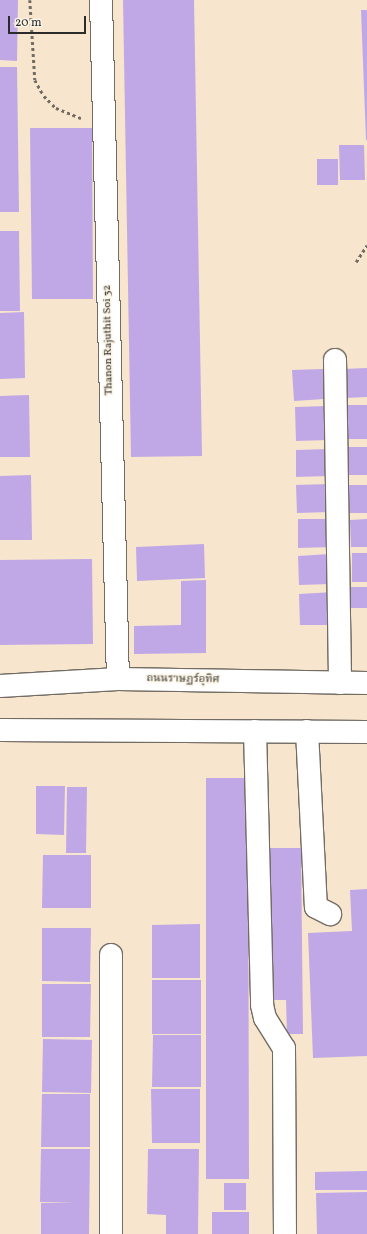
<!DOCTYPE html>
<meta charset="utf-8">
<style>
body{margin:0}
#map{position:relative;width:367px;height:1234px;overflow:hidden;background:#f7e5cd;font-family:Vollkorn,"Noto Serif Thai",serif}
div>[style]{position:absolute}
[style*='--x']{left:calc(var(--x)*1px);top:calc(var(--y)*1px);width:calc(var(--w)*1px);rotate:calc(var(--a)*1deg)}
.building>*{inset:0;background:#c0a8e6}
.path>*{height:2.5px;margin-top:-1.25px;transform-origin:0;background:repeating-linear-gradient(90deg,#726c64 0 3px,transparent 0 6px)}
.roads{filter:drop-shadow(1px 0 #726c64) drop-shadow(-1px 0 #726c64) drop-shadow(0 1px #726c64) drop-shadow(0 -1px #726c64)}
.minor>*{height:22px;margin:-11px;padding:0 11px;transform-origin:11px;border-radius:11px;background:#fff}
span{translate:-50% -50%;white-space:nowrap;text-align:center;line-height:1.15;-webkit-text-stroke:3px #fcf5e5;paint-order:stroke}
.street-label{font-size:11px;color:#2b2b2b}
.scale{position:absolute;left:8px;top:16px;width:78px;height:18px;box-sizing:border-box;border:2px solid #2b2b2b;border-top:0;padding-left:5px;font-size:12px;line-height:14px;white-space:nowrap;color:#2b2b2b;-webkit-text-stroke:3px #fcf5e5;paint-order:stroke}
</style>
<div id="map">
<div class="building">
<i style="clip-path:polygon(0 0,18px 0,17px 61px,0 60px)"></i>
<i style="clip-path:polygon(123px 0,194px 0,202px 456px,131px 457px)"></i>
<i style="clip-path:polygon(361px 10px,367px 10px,367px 140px,366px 140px)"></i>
<i style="clip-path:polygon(0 67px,17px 67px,19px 212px,0 212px)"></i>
<i style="clip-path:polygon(30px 128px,92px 128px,93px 299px,32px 299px)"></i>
<i style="clip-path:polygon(339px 145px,364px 145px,365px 180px,340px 180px)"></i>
<i style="clip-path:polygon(317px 159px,338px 159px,338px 185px,317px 185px)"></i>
<i style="clip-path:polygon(0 231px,19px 231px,20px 311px,0 311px)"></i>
<i style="clip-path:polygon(24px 312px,25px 378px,0 379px,0 313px)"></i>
<i style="clip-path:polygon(367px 368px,367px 397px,345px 398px,343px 369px)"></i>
<i style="clip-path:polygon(323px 369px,324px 399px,294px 401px,292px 370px)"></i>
<i style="clip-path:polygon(29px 395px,30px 457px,0 457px,0 396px)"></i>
<i style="clip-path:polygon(346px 405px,367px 405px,367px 439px,345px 439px)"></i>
<i style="clip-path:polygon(327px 406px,328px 440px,296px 441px,295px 407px)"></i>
<i style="clip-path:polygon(348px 447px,367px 447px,367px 475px,349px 475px)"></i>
<i style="clip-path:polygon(329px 449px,329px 476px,296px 477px,296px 450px)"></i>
<i style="clip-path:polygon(31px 475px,32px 540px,0 540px,0 476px)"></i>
<i style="clip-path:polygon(330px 484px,331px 512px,297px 513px,296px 485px)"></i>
<i style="clip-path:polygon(348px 485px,367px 485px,367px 513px,348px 513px)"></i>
<i style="clip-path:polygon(298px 519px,332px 519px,332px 547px,298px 548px)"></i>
<i style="clip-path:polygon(367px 519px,367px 547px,351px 547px,350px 520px)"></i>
<i style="clip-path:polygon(204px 544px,205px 578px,137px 581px,136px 547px)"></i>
<i style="clip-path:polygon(352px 553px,367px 553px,367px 582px,352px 582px)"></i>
<i style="clip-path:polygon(330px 554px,331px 584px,299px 585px,298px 556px)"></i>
<i style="clip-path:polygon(92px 559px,93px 644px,0 645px,0 560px)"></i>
<i style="clip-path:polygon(206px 580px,206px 653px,134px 654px,134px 626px,181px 625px,181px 581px)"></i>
<i style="clip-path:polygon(351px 587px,367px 587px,367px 608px,351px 608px)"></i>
<i style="clip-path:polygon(334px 592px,335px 625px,300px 625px,299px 594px)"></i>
<i style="clip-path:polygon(206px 778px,248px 778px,249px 1179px,206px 1179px)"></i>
<i style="clip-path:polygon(36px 786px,65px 786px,64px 835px,36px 834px)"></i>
<i style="clip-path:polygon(67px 787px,87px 787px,86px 853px,66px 853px)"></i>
<i style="clip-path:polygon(268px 848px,301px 848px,303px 1034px,287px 1034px,286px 1000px,269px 1000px)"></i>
<i style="clip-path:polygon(43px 855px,91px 855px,91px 908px,42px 908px)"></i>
<i style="clip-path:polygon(367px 889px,367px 1056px,313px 1058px,308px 933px,352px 931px,350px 890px)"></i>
<i style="clip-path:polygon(200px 924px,200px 978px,152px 978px,152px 925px)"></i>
<i style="clip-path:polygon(42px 928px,91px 928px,90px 982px,42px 981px)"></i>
<i style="clip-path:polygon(152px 980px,201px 980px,201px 1034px,152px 1034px)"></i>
<i style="clip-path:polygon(42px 984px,91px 984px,90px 1037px,42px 1037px)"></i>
<i style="clip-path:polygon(153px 1035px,201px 1035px,201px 1087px,152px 1087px)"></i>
<i style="clip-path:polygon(43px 1039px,92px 1040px,91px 1093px,42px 1092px)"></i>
<i style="clip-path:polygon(151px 1089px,200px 1089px,200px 1143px,152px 1143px)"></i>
<i style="clip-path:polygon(42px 1094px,90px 1094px,90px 1147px,41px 1147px)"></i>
<i style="clip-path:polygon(41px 1149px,90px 1149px,89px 1234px,41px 1234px,41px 1203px,75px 1202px,40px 1202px)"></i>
<i style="clip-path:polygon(148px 1149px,199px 1149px,198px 1234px,166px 1234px,166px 1215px,147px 1214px)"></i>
<i style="clip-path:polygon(367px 1171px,367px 1190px,315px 1190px,315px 1172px)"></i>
<i style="clip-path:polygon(224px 1183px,246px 1183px,246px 1210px,224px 1210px)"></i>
<i style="clip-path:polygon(367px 1192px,367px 1234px,317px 1234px,316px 1193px)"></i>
<i style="clip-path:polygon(212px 1212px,249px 1212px,249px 1234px,212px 1234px)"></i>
</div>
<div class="path">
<i style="--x:30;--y:0;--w:80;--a:86.4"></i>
<i style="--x:35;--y:80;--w:18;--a:61"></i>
<i style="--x:44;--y:96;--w:17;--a:45"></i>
<i style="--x:56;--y:108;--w:27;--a:22"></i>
<i style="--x:356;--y:262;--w:20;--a:-57"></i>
</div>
<div class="roads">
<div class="minor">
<i style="--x:101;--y:0;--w:679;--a:88.57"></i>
<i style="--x:335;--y:360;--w:323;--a:89.1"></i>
<i style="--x:0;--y:686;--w:118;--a:-3.4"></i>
<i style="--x:118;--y:679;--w:249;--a:0.9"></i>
<i style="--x:0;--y:730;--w:367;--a:0.3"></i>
<i style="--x:255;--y:731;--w:274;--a:88.5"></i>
<i style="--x:262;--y:1005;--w:13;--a:77"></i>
<i style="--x:265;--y:1018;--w:36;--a:58"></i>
<i style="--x:284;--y:1048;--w:186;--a:89.7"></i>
<i style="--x:307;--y:731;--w:176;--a:87.1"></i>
<i style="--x:316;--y:907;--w:16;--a:27"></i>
<i style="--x:111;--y:1234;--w:279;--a:-90"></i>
</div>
</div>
<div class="street-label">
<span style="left:109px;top:340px;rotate:-91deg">Thanon Rajuthit Soi 32</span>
<span style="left:183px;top:680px;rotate:1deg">ถนนราษฏร์อุทิศ</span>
</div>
<div class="scale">20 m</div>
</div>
